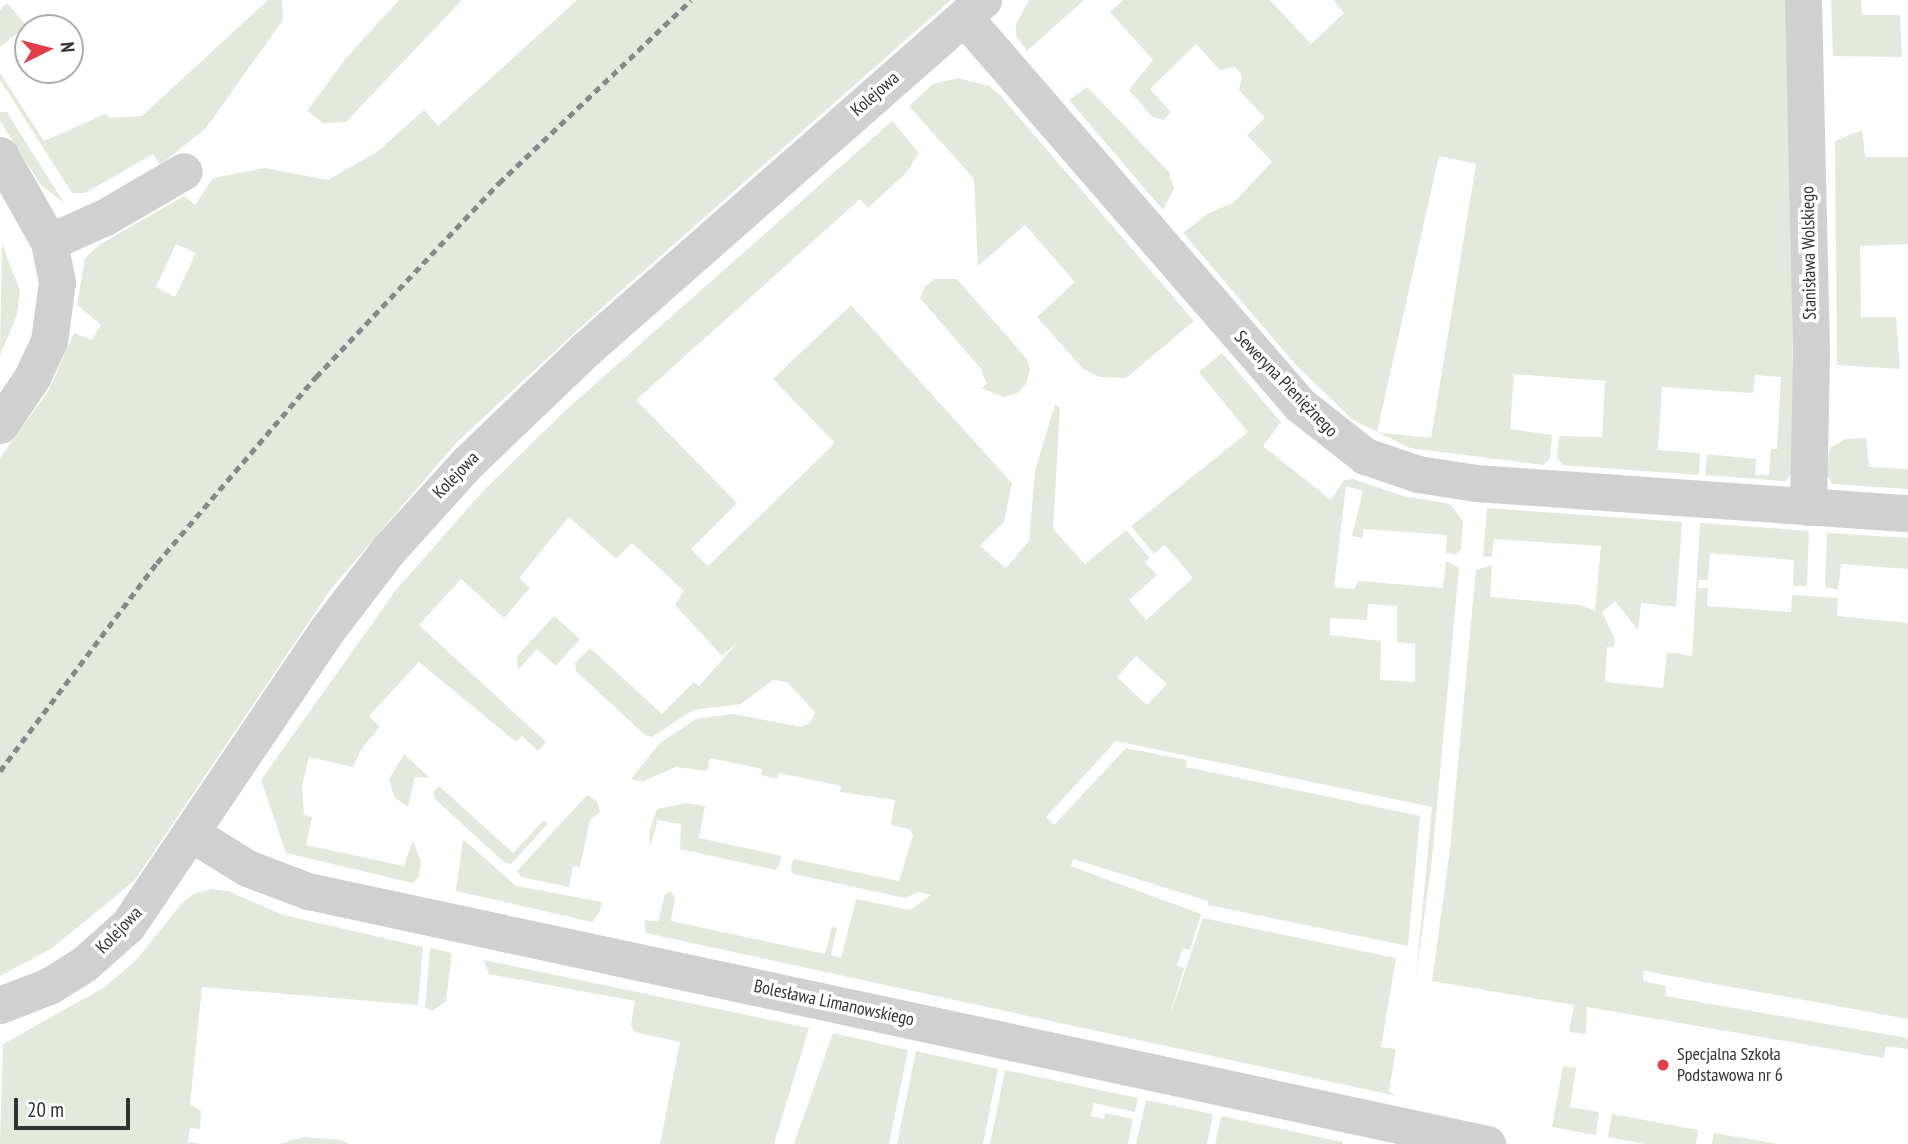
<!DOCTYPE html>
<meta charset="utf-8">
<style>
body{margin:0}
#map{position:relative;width:1908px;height:1144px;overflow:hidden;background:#fff;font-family:"PT Sans Narrow",sans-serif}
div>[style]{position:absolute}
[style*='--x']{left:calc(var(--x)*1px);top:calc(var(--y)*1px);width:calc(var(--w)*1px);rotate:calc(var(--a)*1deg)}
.green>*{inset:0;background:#e3e9dc}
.minor>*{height:37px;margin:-18.5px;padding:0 18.5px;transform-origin:18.5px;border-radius:18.5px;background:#d0d0d0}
.rail>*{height:5px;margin-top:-2.5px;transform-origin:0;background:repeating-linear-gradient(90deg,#888 0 7px,transparent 0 12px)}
.dots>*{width:19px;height:19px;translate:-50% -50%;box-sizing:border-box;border:4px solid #fff;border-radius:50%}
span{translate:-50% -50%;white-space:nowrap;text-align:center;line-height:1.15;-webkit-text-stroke:7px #fff;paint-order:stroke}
.street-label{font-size:18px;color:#333}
.poi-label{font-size:18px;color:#333}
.left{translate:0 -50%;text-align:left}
.north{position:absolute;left:14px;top:14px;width:70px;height:70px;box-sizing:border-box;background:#fff;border:2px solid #adadad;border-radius:50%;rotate:84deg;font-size:19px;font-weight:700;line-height:28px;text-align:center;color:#333}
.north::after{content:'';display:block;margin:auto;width:24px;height:32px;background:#e13e4e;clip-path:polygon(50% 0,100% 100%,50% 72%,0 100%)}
.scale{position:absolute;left:14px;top:1098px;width:116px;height:32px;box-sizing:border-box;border:4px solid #333;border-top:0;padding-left:9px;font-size:21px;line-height:24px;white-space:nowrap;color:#333;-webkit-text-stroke:5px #fff;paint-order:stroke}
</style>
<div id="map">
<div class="green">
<i style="clip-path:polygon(268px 0,282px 0,283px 20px,206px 128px,160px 165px,153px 154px,85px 193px,72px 193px,0 80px,0 73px,44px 141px,105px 114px,111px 118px,142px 116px)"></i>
<i style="clip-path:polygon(399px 0,462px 0,346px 122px,323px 123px,307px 111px,346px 58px)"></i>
<i style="clip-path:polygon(evenodd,577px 0,951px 0,605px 305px,457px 442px,331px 589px,134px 881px,51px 949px,0 976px,0 458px,49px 390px,74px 333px,92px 340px,101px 325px,77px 305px,85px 258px,99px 245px,184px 196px,195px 205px,213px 178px,265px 168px,328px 180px,378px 151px,424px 110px,438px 126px,577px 0,176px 244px,196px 253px,175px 297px,156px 287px,176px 244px)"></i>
<i style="clip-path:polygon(1029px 0,1084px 0,1027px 51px,1016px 35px,1016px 24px)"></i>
<i style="clip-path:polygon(evenodd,1123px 0,1270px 0,1311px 44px,1344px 13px,1333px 0,1789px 0,1794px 470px,1785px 481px,1705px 475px,1707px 454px,1756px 459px,1755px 475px,1769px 475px,1771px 449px,1777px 449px,1781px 377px,1755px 375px,1753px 393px,1662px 387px,1658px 450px,1700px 453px,1699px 475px,1563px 465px,1557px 458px,1559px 436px,1602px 437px,1605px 381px,1514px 374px,1510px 429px,1552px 435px,1550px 458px,1543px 465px,1410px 448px,1353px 420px,1296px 365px,1183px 233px,1207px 214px,1233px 203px,1272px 162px,1247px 135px,1265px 118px,1239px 90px,1242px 75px,1235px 67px,1220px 70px,1196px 44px,1150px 89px,1171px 112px,1164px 120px,1152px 117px,1129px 90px,1153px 60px,1110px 12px,1123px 0,1439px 156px,1476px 164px,1431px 438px,1377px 432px,1439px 156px)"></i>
<i style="clip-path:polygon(1831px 0,1861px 0,1862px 15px,1900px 15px,1902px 57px,1833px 56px)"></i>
<i style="clip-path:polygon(7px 3px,27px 26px,0 47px,0 10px)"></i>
<i style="clip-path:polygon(958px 78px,989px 86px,1000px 95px,1194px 321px,1126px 378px,1100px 377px,1083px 369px,1037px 317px,1075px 282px,1025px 225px,978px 266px,974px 179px,909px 106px,933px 84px)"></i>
<i style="clip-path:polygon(1087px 87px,1169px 172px,1174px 189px,1163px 210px,1069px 100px)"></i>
<i style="clip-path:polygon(0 112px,7px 112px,64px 203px,41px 185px,0 121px)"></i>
<i style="clip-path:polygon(evenodd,892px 121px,919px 153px,907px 172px,868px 208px,860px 199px,636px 400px,737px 503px,691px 549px,708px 566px,835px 443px,773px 379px,851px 305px,1012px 483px,1004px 522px,980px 546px,1006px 568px,1029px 541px,1035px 471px,1055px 404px,1060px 408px,1053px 529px,1085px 564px,1126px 530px,1150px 558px,1145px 562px,1157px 575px,1129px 600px,1146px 620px,1193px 578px,1165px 545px,1154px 554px,1131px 526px,1248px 432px,1199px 372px,1222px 353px,1281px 422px,1263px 446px,1331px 500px,1344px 480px,1353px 479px,1403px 496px,1450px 504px,1463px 521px,1461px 549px,1456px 554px,1446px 553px,1447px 535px,1363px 529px,1363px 538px,1352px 536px,1363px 491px,1346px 486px,1334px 587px,1354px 589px,1359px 581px,1443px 588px,1446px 561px,1459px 568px,1432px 859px,1416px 978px,1432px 807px,1116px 741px,1046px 817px,1054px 825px,1126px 748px,1187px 760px,1186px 767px,1420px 816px,1408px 946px,1208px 905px,1208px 901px,1073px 859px,1071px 866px,1201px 914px,1190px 950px,1183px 948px,1177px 965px,1184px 968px,1168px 1021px,1203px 918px,1396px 958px,1381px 1047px,1396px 1049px,1389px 1091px,1396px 1096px,646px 933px,644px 920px,658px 922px,665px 894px,671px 891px,675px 898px,671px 921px,825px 954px,832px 927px,837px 928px,831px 955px,841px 958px,856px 899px,910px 910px,931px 895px,919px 892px,905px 898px,793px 874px,791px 869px,793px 859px,899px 881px,913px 835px,909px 829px,891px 825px,895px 800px,840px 792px,841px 786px,779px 773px,777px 779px,761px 775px,762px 769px,710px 758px,707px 771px,676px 767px,642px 782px,631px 779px,660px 743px,696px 719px,733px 714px,801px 727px,810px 723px,815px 712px,787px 682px,773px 680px,741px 704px,693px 710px,652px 737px,645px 735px,576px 671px,575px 663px,590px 648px,662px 714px,694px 682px,699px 686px,738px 642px,722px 656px,675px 605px,684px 591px,632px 543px,616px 559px,569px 517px,519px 578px,530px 588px,504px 618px,461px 579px,419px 625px,546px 742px,538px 751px,522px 736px,516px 742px,419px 662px,369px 716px,380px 727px,362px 748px,353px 767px,309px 757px,302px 785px,304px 815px,312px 817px,306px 845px,404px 866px,413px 841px,421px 861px,419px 877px,413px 883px,286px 853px,261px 780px,396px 590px,483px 491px,567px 409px,892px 121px,1368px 604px,1397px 606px,1397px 642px,1415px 644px,1415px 682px,1380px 680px,1381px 641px,1330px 635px,1330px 618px,1367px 620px,1368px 604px,892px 121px,1136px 656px,1167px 684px,1147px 705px,1117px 677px,1136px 656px)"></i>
<i style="clip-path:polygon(1862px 130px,1865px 157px,1908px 157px,1908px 244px,1860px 246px,1861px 317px,1896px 317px,1900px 369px,1837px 365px,1835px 141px)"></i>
<i style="clip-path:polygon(2px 244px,20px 290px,17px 315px,0 355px)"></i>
<i style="clip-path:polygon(935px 279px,957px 279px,1026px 358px,1030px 369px,1026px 384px,1018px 393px,1004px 397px,981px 388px,987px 384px,981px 369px,920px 298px,925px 286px)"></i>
<i style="clip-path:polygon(1866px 438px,1869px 467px,1908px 469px,1908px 489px,1832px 484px,1826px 473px,1830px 448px,1845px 439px)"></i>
<i style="clip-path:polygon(1487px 508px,1682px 522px,1676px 607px,1641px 603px,1638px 630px,1615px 601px,1602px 612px,1615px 639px,1614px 647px,1607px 647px,1605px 682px,1663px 688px,1667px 652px,1692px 656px,1700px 523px,1809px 531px,1807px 586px,1793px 586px,1794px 560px,1710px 553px,1708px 580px,1699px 580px,1698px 588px,1708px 588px,1707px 606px,1791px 612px,1792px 595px,1838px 598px,1837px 616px,1908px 623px,1908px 1019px,1644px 971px,1643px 981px,1666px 986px,1665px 996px,1908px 1038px,1908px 1049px,1886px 1046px,1884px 1058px,1587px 1007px,1586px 1034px,1569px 1032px,1574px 1005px,1432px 981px,1450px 849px,1476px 570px,1492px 565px,1490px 597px,1581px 605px,1595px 611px,1601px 546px,1494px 539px,1492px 557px,1483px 556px)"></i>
<i style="clip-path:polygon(1827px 533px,1908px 538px,1908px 569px,1841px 564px,1838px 590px,1825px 587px)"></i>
<i style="clip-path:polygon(554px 616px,580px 639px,556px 666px,537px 649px,518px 670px,517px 656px)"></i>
<i style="clip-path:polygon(404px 754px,430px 778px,415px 777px,408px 807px,394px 797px,389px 779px)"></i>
<i style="clip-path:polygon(439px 786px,513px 853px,544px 820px,548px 824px,511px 864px,504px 862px,436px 800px,433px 793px)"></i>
<i style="clip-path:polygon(587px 795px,597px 801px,600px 812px,590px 820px,580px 867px,573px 866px,569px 887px,521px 877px,517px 871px)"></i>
<i style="clip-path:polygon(686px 803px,705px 806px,699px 838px,782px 856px,779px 866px,775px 870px,680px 849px,681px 824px,658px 820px,650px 847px,649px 832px,657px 809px)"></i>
<i style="clip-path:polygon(463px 839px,516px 886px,602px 902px,599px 913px,592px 922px,456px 891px)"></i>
<i style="clip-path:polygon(211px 889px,228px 891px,283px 915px,423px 947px,418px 1005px,202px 987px,190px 1104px,201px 1111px,200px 1129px,190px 1128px,188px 1142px,203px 1144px,0 1144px,3px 1044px,105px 987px,137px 959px,181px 904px,193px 894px)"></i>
<i style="clip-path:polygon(430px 948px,452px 953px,446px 1001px,433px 1011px,425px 1008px)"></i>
<i style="clip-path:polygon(484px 960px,809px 1028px,774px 1144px,660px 1144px,680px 1042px,635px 1032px,631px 1025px,635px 1001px,489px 974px)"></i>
<i style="clip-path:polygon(833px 1033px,908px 1050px,889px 1144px,794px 1144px)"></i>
<i style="clip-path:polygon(916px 1051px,998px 1069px,983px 1144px,897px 1144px)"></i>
<i style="clip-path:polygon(1563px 1066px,1576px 1068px,1570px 1107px,1599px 1112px,1596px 1135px,1552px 1127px)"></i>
<i style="clip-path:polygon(1005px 1070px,1138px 1098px,1135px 1112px,1094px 1103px,1091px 1116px,1104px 1119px,1105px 1113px,1133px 1119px,1128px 1144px,990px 1144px)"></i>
<i style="clip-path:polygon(1146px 1100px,1213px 1114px,1207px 1144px,1136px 1144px)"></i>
<i style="clip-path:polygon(1612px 1114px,1698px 1130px,1696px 1144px,1644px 1144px,1608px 1137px)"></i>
<i style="clip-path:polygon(1221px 1116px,1343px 1142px,1343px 1144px,1215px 1144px)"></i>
<i style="clip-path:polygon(1714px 1133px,1778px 1144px,1712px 1144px)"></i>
<i style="clip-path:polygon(304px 1137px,341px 1140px,349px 1144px,279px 1144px)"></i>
</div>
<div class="minor">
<i style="--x:1803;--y:0;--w:353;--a:88.7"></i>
<i style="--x:1811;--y:353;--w:154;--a:91.1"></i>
<i style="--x:964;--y:17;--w:513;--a:49.11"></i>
<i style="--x:1300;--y:405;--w:83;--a:38.1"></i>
<i style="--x:1365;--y:456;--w:56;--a:18.8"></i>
<i style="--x:1418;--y:474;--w:59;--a:8.8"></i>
<i style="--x:1476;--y:483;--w:433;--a:4"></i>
<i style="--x:0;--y:155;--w:100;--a:60.6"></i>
<i style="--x:49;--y:242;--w:41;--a:78.7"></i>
<i style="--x:57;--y:282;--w:60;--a:97.7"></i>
<i style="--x:49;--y:341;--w:38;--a:115"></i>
<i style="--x:33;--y:376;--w:59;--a:124"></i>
<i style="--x:49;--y:242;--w:61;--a:-24.1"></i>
<i style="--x:105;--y:217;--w:91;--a:-30.2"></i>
<i style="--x:191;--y:833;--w:66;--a:32"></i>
<i style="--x:247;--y:868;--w:65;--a:20.7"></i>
<i style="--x:308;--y:891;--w:1206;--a:12.11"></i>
<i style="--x:0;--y:1005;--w:53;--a:-21.2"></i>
<i style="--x:49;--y:986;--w:40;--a:-32"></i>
<i style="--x:83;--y:965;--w:60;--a:-41.6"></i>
<i style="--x:128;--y:925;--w:356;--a:-56"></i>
<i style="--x:327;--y:630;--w:102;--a:-52.6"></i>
<i style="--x:389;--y:549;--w:115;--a:-47.8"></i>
<i style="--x:466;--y:464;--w:166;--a:-43.8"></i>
<i style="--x:586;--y:349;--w:529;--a:-41.32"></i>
</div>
<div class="rail">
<i style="--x:0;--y:771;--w:261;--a:-53"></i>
<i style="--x:157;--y:563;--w:245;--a:-49.5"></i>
<i style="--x:316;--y:377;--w:267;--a:-46.7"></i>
<i style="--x:499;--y:183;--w:265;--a:-43.6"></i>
</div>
<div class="dots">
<i style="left:1663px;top:1065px;background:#e13e4e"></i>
</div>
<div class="street-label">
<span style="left:875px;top:94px;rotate:-41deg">Kolejowa</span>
<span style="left:1809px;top:253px;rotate:-91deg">Stanisława Wolskiego</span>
<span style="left:1286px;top:384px;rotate:46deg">Seweryna Pieniężnego</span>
<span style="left:456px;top:475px;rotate:-46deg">Kolejowa</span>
<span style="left:119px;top:930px;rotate:-46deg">Kolejowa</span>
<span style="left:834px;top:1003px;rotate:12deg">Bolesława Limanowskiego</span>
</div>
<div class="poi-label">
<span class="left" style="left:1677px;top:1065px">Specjalna Szkoła<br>Podstawowa nr 6</span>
</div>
<div class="north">N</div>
<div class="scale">20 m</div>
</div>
